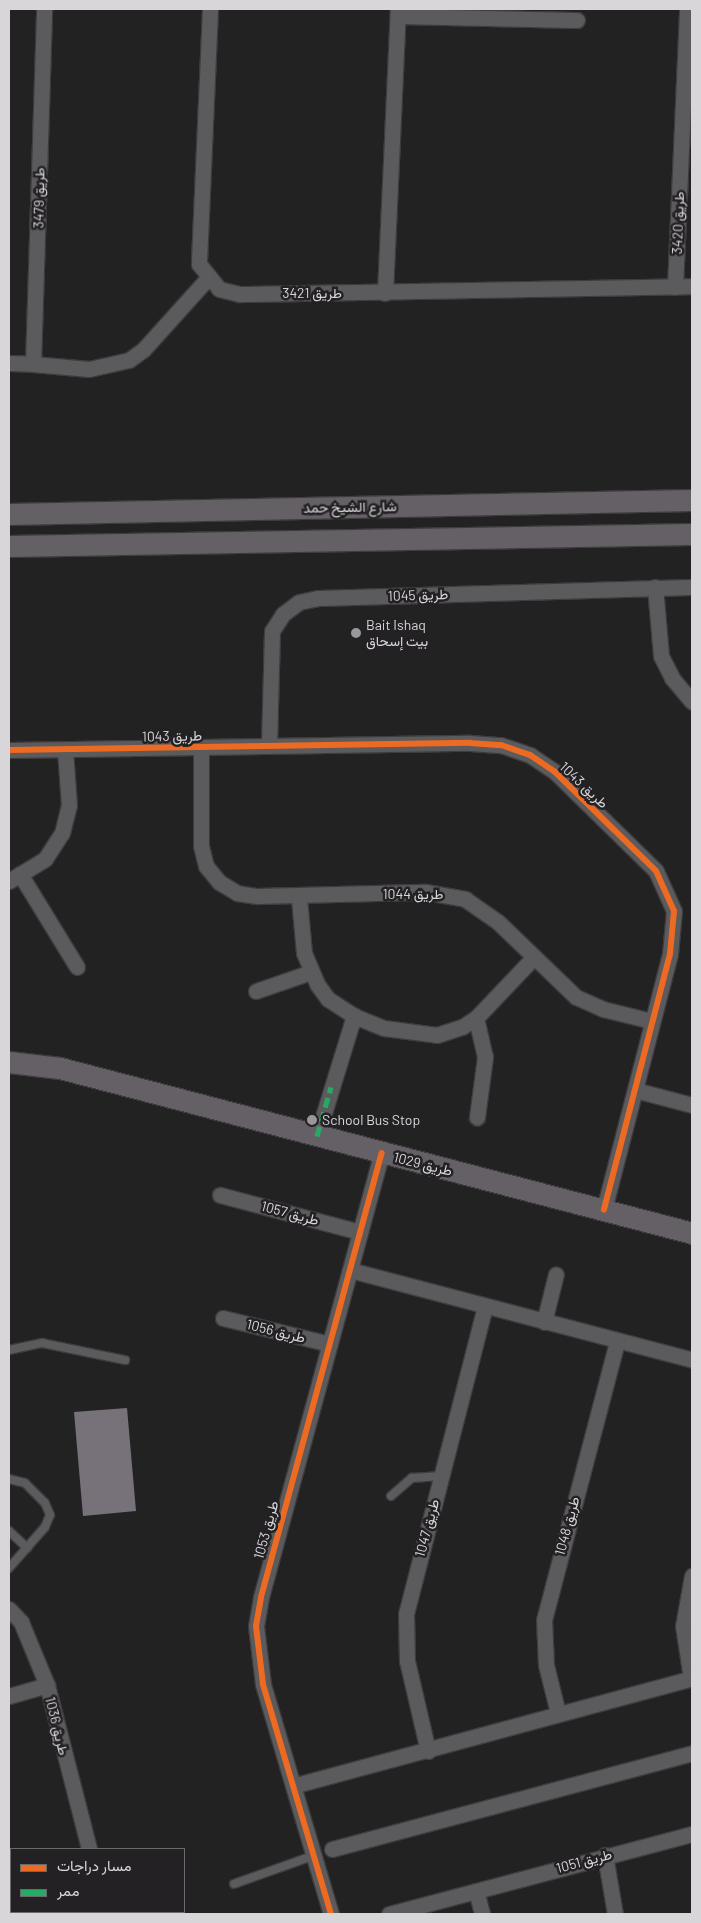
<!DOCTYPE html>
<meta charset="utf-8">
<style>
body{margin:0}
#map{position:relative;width:701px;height:1923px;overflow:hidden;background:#232223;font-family:Barlow,Vazirmatn,sans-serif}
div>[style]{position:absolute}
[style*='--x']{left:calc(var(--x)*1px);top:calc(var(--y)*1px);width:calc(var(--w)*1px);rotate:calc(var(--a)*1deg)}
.building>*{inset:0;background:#777279}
.roads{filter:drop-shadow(1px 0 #3e3c3e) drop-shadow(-1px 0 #3e3c3e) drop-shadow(0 1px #3e3c3e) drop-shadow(0 -1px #3e3c3e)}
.lane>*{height:8px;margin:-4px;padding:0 4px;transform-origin:4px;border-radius:4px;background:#5b5a5c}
.street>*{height:15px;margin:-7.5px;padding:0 7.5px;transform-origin:7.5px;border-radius:7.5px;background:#5b5a5c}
.secondary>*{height:21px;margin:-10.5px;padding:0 10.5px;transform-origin:10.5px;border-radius:10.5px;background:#646065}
.quiet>*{height:5px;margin-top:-2.5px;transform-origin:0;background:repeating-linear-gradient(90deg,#26ab63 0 10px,transparent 0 15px)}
.cycleway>*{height:6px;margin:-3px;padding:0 3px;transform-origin:3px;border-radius:3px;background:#ed6a23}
.dots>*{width:14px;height:14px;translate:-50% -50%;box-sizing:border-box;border:2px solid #232124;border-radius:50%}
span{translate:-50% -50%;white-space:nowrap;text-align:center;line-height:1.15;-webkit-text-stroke:5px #232124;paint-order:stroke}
.street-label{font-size:14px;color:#d8d6d9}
.poi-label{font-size:14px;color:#d8d6d9}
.left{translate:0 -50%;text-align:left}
.frame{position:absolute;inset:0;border:10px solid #d8d6d9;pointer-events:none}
.legend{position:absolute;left:10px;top:1848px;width:175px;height:65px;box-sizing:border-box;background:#232124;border:1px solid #6b696c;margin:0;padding:6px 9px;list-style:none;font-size:15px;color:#d8d6d9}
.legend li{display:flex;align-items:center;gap:10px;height:25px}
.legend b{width:25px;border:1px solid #6b696c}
</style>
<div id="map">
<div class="building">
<i style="clip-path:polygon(127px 1408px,136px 1511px,83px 1516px,74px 1412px)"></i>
</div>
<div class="roads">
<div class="lane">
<i style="--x:9;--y:1350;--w:34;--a:-12"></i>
<i style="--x:42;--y:1343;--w:85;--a:11.6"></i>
<i style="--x:9;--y:1479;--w:16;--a:14"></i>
<i style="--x:25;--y:1483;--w:28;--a:45"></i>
<i style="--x:45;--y:1503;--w:13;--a:67"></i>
<i style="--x:50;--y:1515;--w:13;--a:113"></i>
<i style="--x:45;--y:1527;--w:55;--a:131.3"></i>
<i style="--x:391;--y:1496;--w:28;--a:-41"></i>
<i style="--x:412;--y:1478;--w:29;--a:-4"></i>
<i style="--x:9;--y:1531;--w:25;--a:43"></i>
<i style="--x:234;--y:1884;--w:86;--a:-19.7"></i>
</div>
<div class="street">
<i style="--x:210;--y:9;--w:255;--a:92.5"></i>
<i style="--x:199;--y:264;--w:32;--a:51"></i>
<i style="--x:219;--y:289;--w:21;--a:14"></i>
<i style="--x:239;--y:294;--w:453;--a:-1"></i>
<i style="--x:398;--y:16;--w:179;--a:1.3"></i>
<i style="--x:675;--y:287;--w:278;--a:-87.5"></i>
<i style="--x:385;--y:293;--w:284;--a:-87.4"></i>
<i style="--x:9;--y:363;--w:24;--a:2"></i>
<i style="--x:33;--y:364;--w:355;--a:-88.2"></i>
<i style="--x:33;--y:364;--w:56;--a:5.1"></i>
<i style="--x:89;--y:369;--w:41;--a:-12.7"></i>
<i style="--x:129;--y:360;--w:17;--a:-36"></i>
<i style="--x:143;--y:350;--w:96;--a:-48"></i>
<i style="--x:655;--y:587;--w:69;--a:85"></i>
<i style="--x:661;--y:656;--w:25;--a:63"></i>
<i style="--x:672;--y:678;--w:31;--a:50"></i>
<i style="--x:269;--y:746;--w:115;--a:-88.5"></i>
<i style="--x:272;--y:631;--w:20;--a:-57"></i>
<i style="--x:283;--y:614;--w:20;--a:-37"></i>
<i style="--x:299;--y:602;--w:19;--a:-12"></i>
<i style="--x:318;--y:598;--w:374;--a:-1.7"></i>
<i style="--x:201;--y:748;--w:98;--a:90"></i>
<i style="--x:201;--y:846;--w:21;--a:76"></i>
<i style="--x:206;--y:866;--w:21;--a:51"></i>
<i style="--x:219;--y:882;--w:21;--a:31"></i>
<i style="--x:237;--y:893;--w:20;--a:9"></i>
<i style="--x:257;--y:896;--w:169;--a:-1.4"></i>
<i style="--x:426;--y:892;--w:40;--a:10"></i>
<i style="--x:465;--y:899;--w:40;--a:34.9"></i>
<i style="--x:498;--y:922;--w:108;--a:43.9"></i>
<i style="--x:576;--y:997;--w:30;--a:24"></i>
<i style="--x:603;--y:1009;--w:50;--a:13.8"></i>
<i style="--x:9;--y:750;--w:461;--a:-0.9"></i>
<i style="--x:470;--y:743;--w:31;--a:4"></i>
<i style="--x:501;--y:745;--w:31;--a:19"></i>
<i style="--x:530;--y:755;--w:30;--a:34"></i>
<i style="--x:555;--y:772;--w:141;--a:44.4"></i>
<i style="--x:656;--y:871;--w:44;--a:65.8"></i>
<i style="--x:674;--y:911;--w:43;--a:95.3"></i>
<i style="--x:670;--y:954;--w:264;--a:104.5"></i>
<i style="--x:20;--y:874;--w:109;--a:58.5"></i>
<i style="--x:9;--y:881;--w:42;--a:-31.4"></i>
<i style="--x:45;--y:859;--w:31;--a:-57"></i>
<i style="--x:62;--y:833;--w:29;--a:-76"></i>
<i style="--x:69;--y:805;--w:55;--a:-94.2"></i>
<i style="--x:299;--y:898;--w:55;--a:84.8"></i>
<i style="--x:304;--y:953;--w:34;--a:67"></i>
<i style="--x:317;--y:984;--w:19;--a:54"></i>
<i style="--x:328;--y:999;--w:31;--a:33"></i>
<i style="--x:354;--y:1016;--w:32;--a:22"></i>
<i style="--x:384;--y:1028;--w:53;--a:7.5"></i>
<i style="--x:437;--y:1035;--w:26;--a:-18"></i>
<i style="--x:462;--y:1027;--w:17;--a:-33"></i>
<i style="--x:476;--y:1018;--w:83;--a:-46.5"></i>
<i style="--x:256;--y:991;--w:58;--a:-19.1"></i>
<i style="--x:476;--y:1018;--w:40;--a:77"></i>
<i style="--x:485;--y:1057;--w:61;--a:97.6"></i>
<i style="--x:635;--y:1090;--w:59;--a:14.7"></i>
<i style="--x:317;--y:1136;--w:126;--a:-72.9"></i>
<i style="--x:220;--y:1195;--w:145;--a:14.8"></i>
<i style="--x:350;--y:1270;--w:354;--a:14.7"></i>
<i style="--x:223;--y:1318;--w:110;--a:13.7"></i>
<i style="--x:544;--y:1322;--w:49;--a:-76"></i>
<i style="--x:9;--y:1609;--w:18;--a:47"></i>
<i style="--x:21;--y:1622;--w:68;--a:67.6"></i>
<i style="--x:47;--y:1685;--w:169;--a:75.6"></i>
<i style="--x:691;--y:1678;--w:53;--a:-98.7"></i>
<i style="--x:683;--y:1626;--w:51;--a:-79.8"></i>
<i style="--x:9;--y:1696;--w:40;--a:-16"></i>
<i style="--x:558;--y:1713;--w:49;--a:-104"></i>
<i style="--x:546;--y:1665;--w:45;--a:-92.5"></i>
<i style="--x:544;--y:1620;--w:288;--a:-75.3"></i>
<i style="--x:428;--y:1751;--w:92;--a:-103.1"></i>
<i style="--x:407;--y:1661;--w:47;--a:-91.2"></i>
<i style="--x:406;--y:1614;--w:317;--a:-75.6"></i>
<i style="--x:296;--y:1785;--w:410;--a:-15.1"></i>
<i style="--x:332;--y:1849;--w:373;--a:-14.9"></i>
<i style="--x:605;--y:1855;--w:60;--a:80.4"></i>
<i style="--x:476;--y:1891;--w:24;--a:75"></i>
<i style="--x:106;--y:1912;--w:2;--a:90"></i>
<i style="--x:331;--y:1914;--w:240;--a:-106.5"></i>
<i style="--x:263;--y:1684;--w:58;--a:-96.9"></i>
<i style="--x:256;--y:1626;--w:29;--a:-80"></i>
<i style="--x:261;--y:1597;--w:460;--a:-74.8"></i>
<i style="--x:389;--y:1914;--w:313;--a:-14.8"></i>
</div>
<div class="secondary">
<i style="--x:9;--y:514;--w:683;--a:-1.17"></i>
<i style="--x:9;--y:546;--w:683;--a:-1.01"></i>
<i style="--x:9;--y:1062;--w:51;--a:6.7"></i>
<i style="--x:60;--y:1068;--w:653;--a:14.63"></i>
</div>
</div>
<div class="quiet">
<i style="--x:317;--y:1136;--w:51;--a:-74.1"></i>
</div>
<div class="cycleway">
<i style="--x:9;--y:750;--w:461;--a:-0.9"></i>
<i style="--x:470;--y:743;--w:31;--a:4"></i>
<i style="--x:501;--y:745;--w:31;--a:19"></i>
<i style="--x:530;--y:755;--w:30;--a:34"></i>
<i style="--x:555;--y:772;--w:141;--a:44.4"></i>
<i style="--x:656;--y:871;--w:44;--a:65.8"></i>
<i style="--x:674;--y:911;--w:43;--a:95.3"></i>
<i style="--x:670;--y:954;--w:264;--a:104.5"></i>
<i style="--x:331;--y:1914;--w:240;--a:-106.5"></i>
<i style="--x:263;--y:1684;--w:58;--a:-96.9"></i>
<i style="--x:256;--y:1626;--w:29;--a:-80"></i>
<i style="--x:261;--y:1597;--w:460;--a:-74.8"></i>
</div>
<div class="dots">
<i style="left:356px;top:633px;background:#999799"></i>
<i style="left:312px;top:1120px;background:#999799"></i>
</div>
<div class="street-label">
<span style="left:39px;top:198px;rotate:-89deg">طريق 3479</span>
<span style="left:678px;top:223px;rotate:-88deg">طريق 3420</span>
<span style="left:312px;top:293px">طريق 3421</span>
<span style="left:350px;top:507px;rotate:-1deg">شارع الشيخ حمد</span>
<span style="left:418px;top:595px;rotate:-2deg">طريق 1045</span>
<span style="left:172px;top:736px;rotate:-1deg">طريق 1043</span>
<span style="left:584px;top:785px;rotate:43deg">طريق 1043</span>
<span style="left:413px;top:894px">طريق 1044</span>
<span style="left:423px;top:1164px;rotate:14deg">طريق 1029</span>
<span style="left:290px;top:1213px;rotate:15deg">طريق 1057</span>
<span style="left:276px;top:1331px;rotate:14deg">طريق 1056</span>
<span style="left:567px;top:1526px;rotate:-75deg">طريق 1048</span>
<span style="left:427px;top:1528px;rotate:-75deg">طريق 1047</span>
<span style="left:266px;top:1530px;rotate:-75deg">طريق 1053</span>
<span style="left:57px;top:1726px;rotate:76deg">طريق 1036</span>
<span style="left:584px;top:1861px;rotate:-15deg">طريق 1051</span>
</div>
<div class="poi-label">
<span class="left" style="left:366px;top:633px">Bait Ishaq<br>بيت إسحاق</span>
<span class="left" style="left:322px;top:1120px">School Bus Stop</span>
</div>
<div class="frame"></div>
<ul class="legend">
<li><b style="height:6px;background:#ed6a23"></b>مسار دراجات</li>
<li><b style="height:6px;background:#26ab63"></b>ممر</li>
</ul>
</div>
